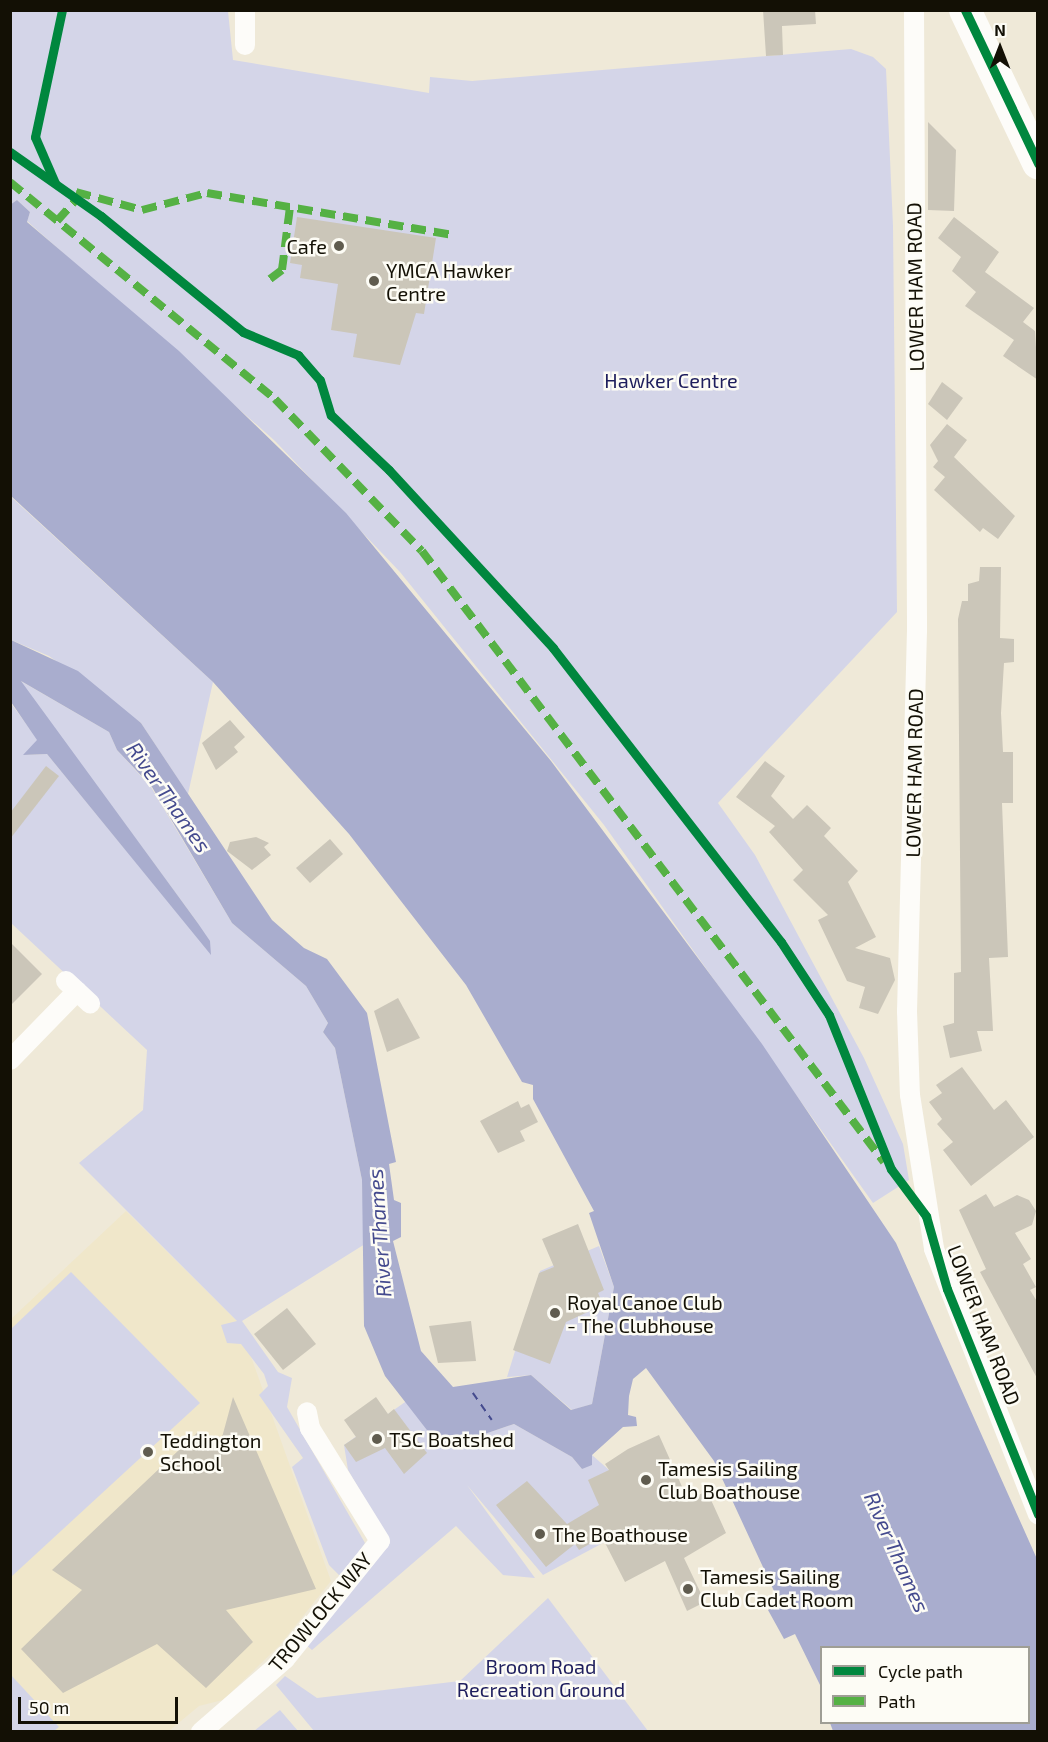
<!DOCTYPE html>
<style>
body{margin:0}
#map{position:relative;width:1048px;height:1742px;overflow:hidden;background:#efe9d8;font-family:"Exo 2",sans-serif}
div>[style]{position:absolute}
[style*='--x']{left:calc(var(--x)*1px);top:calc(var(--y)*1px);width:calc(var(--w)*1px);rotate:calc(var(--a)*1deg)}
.built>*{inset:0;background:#f0e7ca}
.green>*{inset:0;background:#d4d5e8}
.water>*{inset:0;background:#a9adce}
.ferry>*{height:1.5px;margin-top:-0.75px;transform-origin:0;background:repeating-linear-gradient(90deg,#444a8e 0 8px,transparent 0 14px)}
.building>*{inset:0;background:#cbc6b9}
.street>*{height:20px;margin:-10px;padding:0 10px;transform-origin:10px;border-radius:10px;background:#fdfcf9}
.primary>*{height:32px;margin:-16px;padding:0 16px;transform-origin:16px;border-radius:16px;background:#fdfcf9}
.quiet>*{height:8px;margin-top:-4px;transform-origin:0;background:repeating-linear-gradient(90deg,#55b144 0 15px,transparent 0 23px)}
.cycleway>*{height:9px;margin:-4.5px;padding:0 4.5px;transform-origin:4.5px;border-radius:4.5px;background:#00873e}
.dots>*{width:16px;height:16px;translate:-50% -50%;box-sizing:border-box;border:3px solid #fdfcf5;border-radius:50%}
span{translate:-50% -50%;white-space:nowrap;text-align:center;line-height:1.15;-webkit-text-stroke:5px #fdfcf5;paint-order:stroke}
.poi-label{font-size:20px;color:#131005}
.right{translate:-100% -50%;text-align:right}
.left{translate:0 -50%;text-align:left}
.street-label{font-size:20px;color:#131005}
.park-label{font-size:20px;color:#1e1e5d}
.water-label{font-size:21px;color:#444a8e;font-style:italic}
.frame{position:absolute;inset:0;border:12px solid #131005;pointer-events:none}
.legend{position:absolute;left:820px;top:1646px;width:210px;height:78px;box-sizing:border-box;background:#fdfcf5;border:2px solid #9f9e95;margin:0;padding:8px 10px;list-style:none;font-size:18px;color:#131005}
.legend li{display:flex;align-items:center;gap:12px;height:30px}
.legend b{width:30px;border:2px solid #9f9e95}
.north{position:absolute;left:970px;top:18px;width:60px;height:60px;-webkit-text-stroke:4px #fdfcf5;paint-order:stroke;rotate:0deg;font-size:16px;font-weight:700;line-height:24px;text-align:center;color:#131005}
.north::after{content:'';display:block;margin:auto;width:21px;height:27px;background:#131005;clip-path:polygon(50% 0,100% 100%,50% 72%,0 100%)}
.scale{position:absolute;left:18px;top:1697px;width:160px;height:27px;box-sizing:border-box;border:3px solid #131005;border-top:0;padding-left:8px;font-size:18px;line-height:21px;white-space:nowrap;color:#131005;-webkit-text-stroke:4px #fdfcf5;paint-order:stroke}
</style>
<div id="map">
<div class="built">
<i style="clip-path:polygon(126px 1211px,239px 1323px,331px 1581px,280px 1645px,223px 1700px,199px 1706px,169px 1731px,11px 1732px,11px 1319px)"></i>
</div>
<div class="green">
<i style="clip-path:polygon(11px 11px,228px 11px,233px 60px,429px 93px,430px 77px,472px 81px,851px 49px,873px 57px,886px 69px,893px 226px,897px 612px,718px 803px,755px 855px,864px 1058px,903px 1144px,909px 1180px,873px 1203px,604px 825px,400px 572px,275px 441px,27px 221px,30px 212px,17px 200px,11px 205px)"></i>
<i style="clip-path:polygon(10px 496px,213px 682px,188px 794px,141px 723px,49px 656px,11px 640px)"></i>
<i style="clip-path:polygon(19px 680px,109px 732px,117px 750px,151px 787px,232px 923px,306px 986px,328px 1023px,323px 1032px,335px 1048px,362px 1180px,365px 1244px,242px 1321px,278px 1372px,292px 1378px,287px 1407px,365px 1543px,342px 1578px,329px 1565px,292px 1467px,303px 1458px,259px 1395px,268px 1386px,264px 1374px,241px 1344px,227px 1343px,221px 1325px,237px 1321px,79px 1163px,143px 1110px,147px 1050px,11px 923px,10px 702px,38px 740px,24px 755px,47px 754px,211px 954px,197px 922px)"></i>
<i style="clip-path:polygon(599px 1246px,614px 1287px,592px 1404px,572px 1410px,531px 1375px,507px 1377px,540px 1271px)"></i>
<i style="clip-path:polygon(71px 1272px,200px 1403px,11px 1577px,11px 1329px)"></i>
<i style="clip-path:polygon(408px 1400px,430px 1434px,476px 1437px,514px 1424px,572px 1457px,582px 1469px,592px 1455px,609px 1470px,631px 1528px,543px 1575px,467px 1485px,535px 1578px,503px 1575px,456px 1526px,312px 1650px,305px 1644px,388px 1539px,348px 1470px,344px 1445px)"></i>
<i style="clip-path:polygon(548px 1598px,648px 1731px,314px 1731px,276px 1685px,285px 1676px,317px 1698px,460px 1681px)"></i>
<i style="clip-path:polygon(11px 1675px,59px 1727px,54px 1731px,11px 1731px)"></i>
<i style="clip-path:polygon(280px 1710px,298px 1731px,254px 1731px)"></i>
</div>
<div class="water">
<i style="clip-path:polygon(17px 200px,30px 212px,27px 222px,179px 351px,346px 513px,551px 761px,762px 1044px,896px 1243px,1037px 1559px,1037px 1731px,833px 1731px,830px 1723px,1028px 1722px,1028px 1648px,822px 1648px,821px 1687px,795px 1634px,784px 1639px,768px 1610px,780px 1604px,714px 1461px,646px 1368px,633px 1379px,629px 1396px,628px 1415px,636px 1417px,637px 1426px,623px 1427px,592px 1455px,592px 1465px,582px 1469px,572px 1457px,514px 1424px,476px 1437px,430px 1434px,385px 1376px,364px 1326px,362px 1180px,335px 1048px,323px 1032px,328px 1023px,306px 986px,232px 923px,152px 787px,117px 750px,109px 732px,21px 681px,197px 922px,210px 941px,211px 955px,47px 754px,23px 755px,37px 740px,11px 702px,11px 640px,78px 671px,141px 723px,272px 920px,304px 948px,327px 959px,367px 1013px,396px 1162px,389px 1164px,394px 1200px,401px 1203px,401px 1237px,393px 1241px,421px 1351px,453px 1387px,531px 1375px,571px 1410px,592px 1404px,614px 1287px,589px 1213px,594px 1211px,533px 1099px,533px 1085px,522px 1082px,466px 985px,349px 834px,213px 682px,11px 496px,10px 205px)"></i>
</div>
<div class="ferry">
<i style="--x:473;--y:1393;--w:33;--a:55"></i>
</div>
<div class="building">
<i style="clip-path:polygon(763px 10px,815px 10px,816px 24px,782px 26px,783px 55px,766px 56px)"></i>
<i style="clip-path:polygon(928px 122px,956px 150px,954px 211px,928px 210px)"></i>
<i style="clip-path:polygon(297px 217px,436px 238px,424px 314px,416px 313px,400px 365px,353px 357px,357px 334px,331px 330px,338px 284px,300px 278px,302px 265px,290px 263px)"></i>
<i style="clip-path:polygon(954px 217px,999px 252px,985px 272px,1034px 308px,1023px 322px,1035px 331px,1038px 380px,1003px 356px,1014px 340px,965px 306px,976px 292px,952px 271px,961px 257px,938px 238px)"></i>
<i style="clip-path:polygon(942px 382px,963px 398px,947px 420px,928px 404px)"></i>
<i style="clip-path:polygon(947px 424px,967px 440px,954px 457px,1015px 516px,998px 539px,983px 528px,980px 532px,934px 490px,945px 477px,933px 467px,938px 461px,930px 445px)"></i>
<i style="clip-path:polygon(980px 567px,1001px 567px,1000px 638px,1014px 639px,1014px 662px,1004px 663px,1001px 713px,1003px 752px,1013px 752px,1013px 803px,1002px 803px,1008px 957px,989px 958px,993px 1031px,977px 1031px,982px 1051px,950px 1058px,943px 1026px,954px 1023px,954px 973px,961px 972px,958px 619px,962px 601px,968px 601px,968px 584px,979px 581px)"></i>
<i style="clip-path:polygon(230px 720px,245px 737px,234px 747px,238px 752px,216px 770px,202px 743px)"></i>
<i style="clip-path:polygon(765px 761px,785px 776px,771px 796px,793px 819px,807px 805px,831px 828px,824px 836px,858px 871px,848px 882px,876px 937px,855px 948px,890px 958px,895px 980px,878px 1014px,859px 1008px,865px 987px,847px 981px,818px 920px,828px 915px,793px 880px,803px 870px,769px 832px,775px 826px,736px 797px)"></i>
<i style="clip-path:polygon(46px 766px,59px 776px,10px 839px,10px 813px)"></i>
<i style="clip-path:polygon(256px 837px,269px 843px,264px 847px,271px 855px,252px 870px,227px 851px,230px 842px)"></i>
<i style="clip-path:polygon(330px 839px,343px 854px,310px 883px,296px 868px)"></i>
<i style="clip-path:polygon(10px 942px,42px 974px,10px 1006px)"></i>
<i style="clip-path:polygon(398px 998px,420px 1038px,387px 1052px,374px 1011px)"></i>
<i style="clip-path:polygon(962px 1067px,994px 1110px,1006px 1100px,1034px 1137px,971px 1186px,943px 1150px,953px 1142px,937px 1124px,942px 1119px,929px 1102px,942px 1093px,936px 1085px)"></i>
<i style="clip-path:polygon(518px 1101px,521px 1108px,529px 1104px,538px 1122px,520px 1131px,525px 1141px,498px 1153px,480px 1121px)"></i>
<i style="clip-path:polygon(986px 1194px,994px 1207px,1017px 1195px,1029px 1200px,1036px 1211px,1032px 1225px,1015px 1233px,1031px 1259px,1023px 1264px,1036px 1287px,1030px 1290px,1038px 1303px,1038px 1380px,980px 1272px,986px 1269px,959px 1210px)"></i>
<i style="clip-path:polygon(578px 1224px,604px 1290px,598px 1293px,603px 1305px,566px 1322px,550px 1364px,513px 1350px,539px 1273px,554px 1267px,542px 1239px)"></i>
<i style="clip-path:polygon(287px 1308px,316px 1344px,283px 1370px,254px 1334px)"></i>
<i style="clip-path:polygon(471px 1321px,476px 1361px,438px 1363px,429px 1326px)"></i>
<i style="clip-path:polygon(233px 1397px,316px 1589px,226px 1610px,253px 1642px,206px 1688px,157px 1644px,63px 1693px,21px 1649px,82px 1590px,52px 1570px,198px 1432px,221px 1441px)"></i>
<i style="clip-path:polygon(376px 1397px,388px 1414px,394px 1409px,427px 1453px,404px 1474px,385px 1448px,356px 1462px,344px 1445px,356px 1437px,344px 1420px)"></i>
<i style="clip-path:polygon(659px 1435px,688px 1500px,707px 1491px,726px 1533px,684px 1558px,705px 1602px,687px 1611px,665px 1561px,625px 1582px,602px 1537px,579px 1550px,575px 1544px,546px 1567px,496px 1505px,527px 1481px,567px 1524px,599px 1505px,588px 1480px,609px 1470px,605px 1464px,628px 1449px)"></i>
</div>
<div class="street">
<i style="--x:245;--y:10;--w:35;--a:90"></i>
<i style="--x:914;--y:10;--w:620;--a:89.72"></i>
<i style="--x:917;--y:630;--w:381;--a:91.5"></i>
<i style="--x:907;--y:1011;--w:84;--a:88"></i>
<i style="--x:910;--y:1095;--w:156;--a:81.1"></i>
<i style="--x:934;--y:1249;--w:285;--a:68.6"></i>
<i style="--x:66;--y:981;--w:33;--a:43"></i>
<i style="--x:10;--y:1060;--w:96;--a:-45.8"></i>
<i style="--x:201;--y:1732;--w:111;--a:-41"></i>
<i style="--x:285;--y:1659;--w:151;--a:-51.2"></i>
<i style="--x:380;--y:1541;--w:133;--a:-121.8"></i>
<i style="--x:310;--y:1428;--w:16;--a:-101"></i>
</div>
<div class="primary">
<i style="--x:965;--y:10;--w:170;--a:64.5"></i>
</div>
<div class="quiet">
<i style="--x:10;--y:182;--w:343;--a:39.3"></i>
<i style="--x:275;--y:399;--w:211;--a:46"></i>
<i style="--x:422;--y:551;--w:766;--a:52.91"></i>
<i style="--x:76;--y:192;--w:68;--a:15.3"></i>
<i style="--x:142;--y:210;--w:67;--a:-14.7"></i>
<i style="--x:207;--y:193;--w:251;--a:9.7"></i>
<i style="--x:57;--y:221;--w:28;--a:-48"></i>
<i style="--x:270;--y:279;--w:15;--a:-37"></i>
<i style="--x:282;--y:270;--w:64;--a:-82.8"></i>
</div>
<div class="cycleway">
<i style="--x:965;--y:10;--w:170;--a:64.5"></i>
<i style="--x:10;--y:152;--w:111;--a:35.1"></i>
<i style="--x:101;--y:216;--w:183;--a:39.2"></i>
<i style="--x:243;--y:332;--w:60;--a:22.7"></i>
<i style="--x:298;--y:355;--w:33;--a:49"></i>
<i style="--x:320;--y:380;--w:37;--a:73"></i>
<i style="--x:331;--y:415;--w:80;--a:43.5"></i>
<i style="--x:389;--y:470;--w:242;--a:47.3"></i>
<i style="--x:553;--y:648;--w:372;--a:52.2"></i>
<i style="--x:781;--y:942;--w:87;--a:56.7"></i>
<i style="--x:829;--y:1015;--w:166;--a:68.1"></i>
<i style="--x:891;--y:1169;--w:59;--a:53.3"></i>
<i style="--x:926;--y:1216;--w:76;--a:74"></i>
<i style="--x:947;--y:1289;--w:243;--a:68"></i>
<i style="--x:55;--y:183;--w:50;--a:-113.5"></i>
<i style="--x:35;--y:137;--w:130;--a:-78"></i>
</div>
<div class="dots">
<i style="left:339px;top:246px;background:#605c4f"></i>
<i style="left:374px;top:281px;background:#605c4f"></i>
<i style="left:555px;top:1313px;background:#605c4f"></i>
<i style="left:377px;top:1439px;background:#605c4f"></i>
<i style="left:148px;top:1452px;background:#605c4f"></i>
<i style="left:646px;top:1480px;background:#605c4f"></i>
<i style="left:540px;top:1534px;background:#605c4f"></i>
<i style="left:688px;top:1589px;background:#605c4f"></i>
</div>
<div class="poi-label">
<span class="right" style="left:327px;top:246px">Cafe</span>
<span class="left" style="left:386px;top:282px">YMCA Hawker<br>Centre</span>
<span class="left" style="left:567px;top:1314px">Royal Canoe Club<br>- The Clubhouse</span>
<span class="left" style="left:389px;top:1439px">TSC Boatshed</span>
<span class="left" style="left:160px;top:1452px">Teddington<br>School</span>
<span class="left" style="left:658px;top:1480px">Tamesis Sailing<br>Club Boathouse</span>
<span class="left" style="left:552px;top:1534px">The Boathouse</span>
<span class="left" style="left:700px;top:1588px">Tamesis Sailing<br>Club Cadet Room</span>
</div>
<div class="street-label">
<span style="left:915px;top:287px;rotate:-91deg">LOWER HAM ROAD</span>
<span style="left:914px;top:773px;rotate:-89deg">LOWER HAM ROAD</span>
<span style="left:984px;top:1325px;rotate:69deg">LOWER HAM ROAD</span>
<span style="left:320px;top:1612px;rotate:-50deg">TROWLOCK WAY</span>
</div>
<div class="park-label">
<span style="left:671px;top:380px">Hawker Centre</span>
<span style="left:541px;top:1678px">Broom Road<br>Recreation Ground</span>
</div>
<div class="water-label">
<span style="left:169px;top:797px;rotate:55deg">River Thames</span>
<span style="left:379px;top:1233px;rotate:-94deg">River Thames</span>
<span style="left:897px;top:1552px;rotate:66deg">River Thames</span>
</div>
<div class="frame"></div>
<ul class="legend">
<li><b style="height:8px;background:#00873e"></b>Cycle path</li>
<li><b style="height:8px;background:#55b144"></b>Path</li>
</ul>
<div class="north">N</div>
<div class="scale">50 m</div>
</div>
